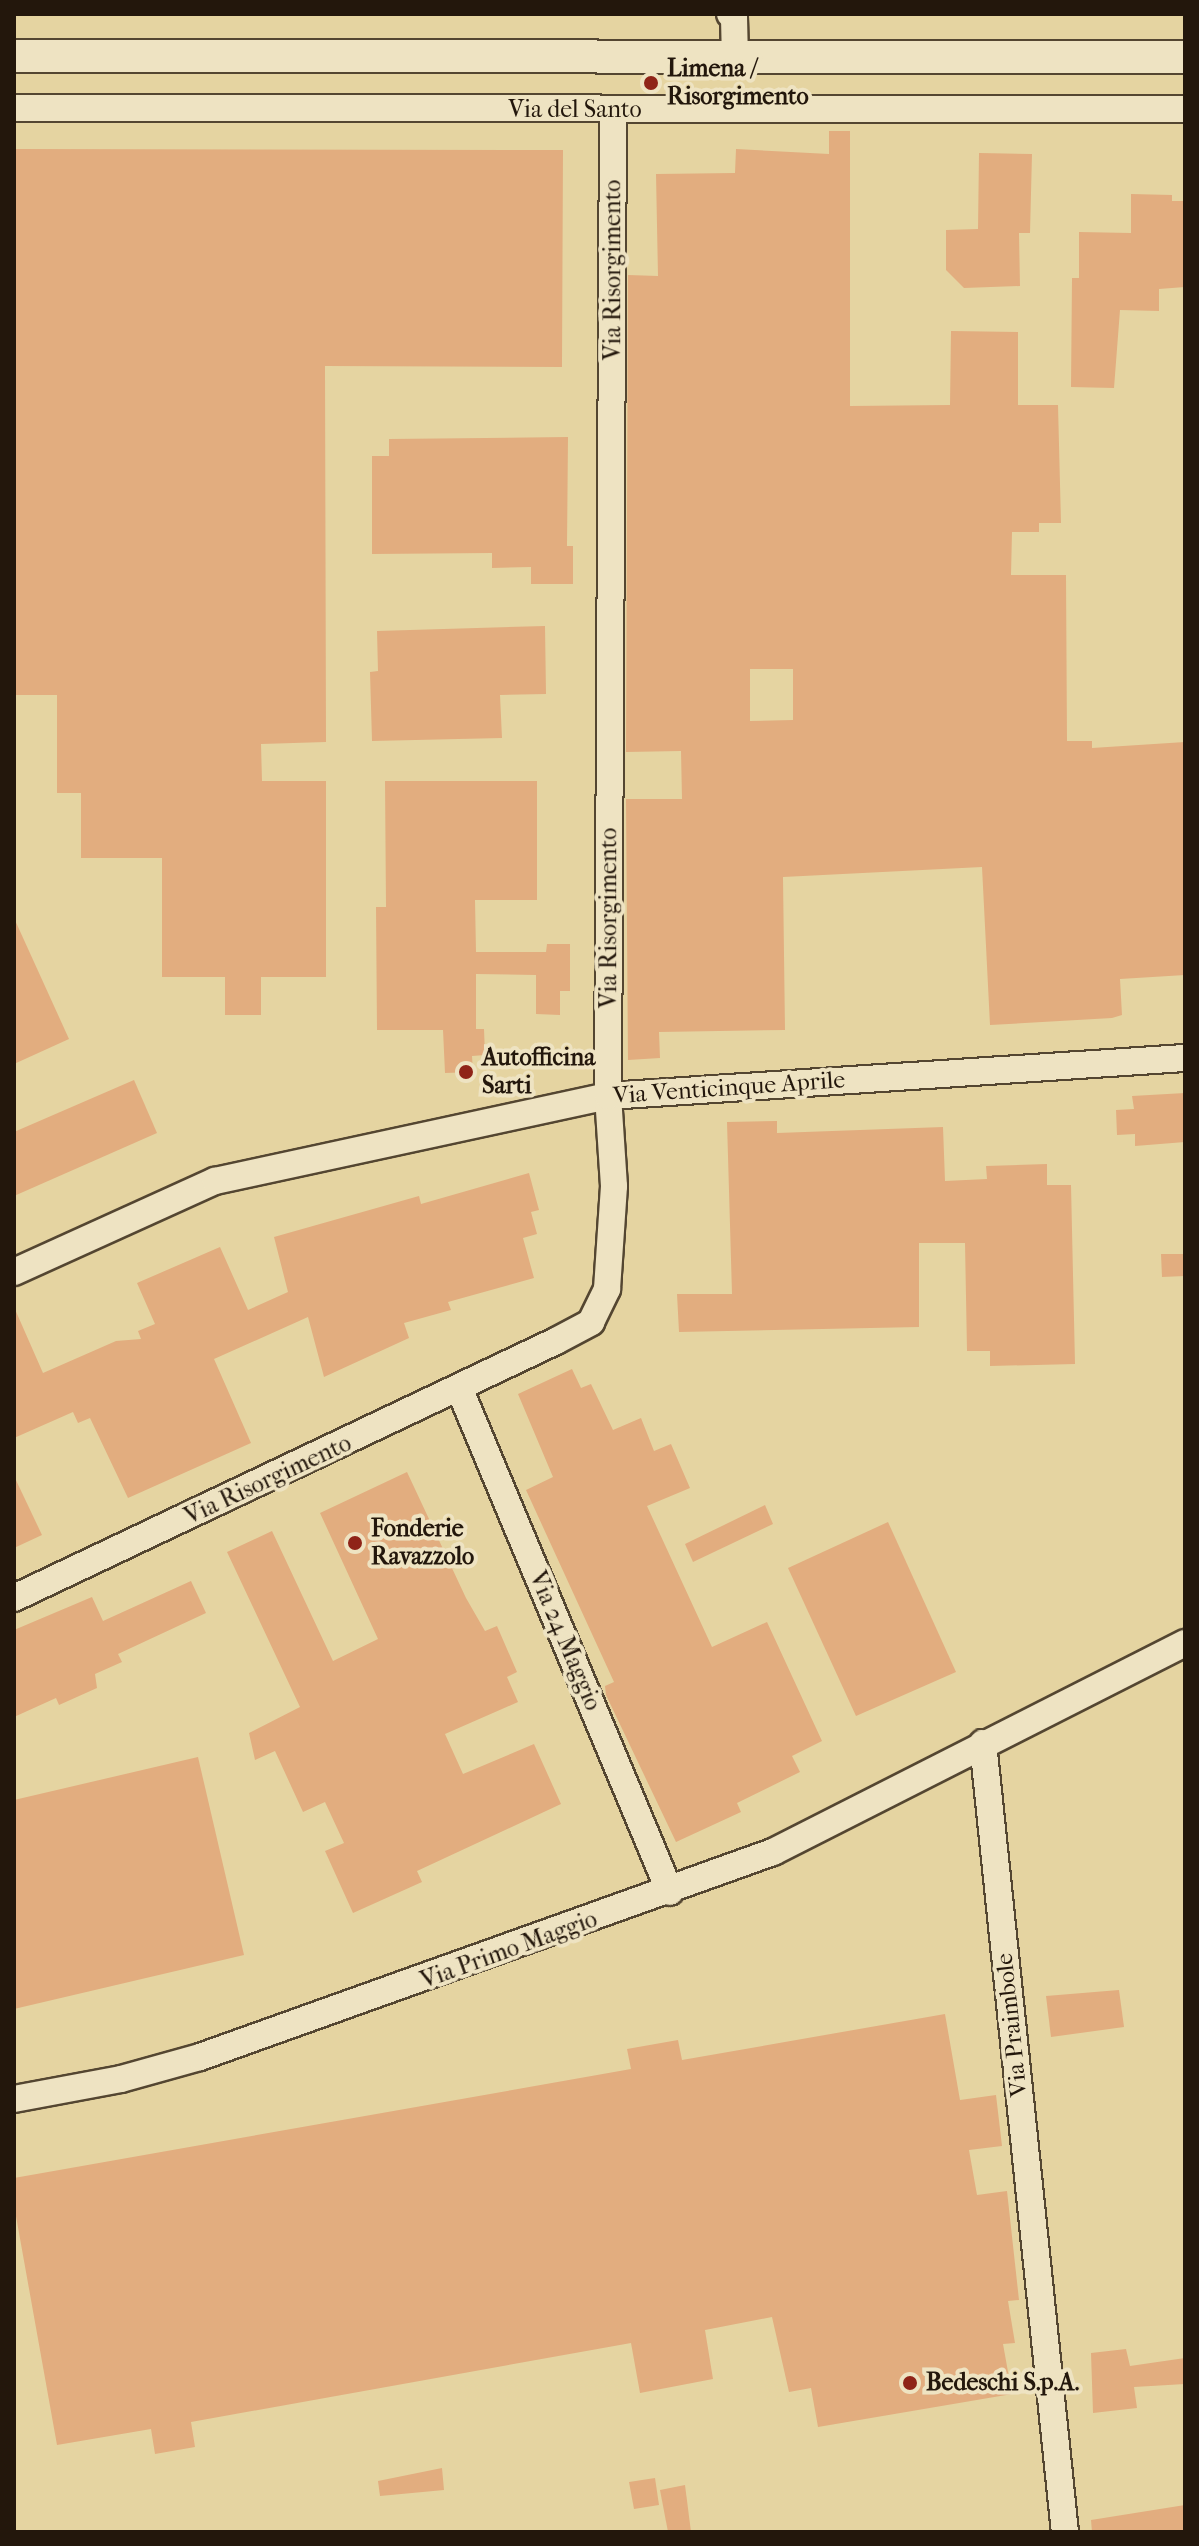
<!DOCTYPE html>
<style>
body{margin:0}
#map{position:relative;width:1199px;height:2546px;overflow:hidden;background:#e5d4a1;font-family:"IM FELL French Canon",serif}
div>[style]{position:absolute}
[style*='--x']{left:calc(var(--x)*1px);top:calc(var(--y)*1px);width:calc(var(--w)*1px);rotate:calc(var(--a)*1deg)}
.building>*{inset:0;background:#e2ad7f}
.roads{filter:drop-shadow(2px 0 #544631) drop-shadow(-2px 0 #544631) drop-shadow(0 2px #544631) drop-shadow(0 -2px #544631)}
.minor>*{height:26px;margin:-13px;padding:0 13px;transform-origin:13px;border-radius:13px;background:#eee3c2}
.tertiary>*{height:32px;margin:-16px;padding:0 16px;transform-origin:16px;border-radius:16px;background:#eee3c2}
.dots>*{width:22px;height:22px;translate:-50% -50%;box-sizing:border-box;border:4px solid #eee3c2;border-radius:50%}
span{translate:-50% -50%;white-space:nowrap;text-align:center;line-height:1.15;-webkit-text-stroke:8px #eee3c2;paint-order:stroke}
.poi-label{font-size:24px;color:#23170c;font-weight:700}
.left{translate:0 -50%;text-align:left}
.street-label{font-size:24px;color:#23170c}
.frame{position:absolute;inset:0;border:16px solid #23170c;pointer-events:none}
</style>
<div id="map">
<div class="building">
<i style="clip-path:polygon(evenodd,829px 131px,850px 131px,850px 406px,950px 405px,951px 331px,1018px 332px,1018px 405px,1058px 405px,1061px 523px,1039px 523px,1039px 532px,1012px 532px,1011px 575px,1066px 575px,1067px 741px,1092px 741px,1092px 748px,1185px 742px,1185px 975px,1120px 979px,1122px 1015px,1112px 1018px,990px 1025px,982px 867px,783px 877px,785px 1030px,659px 1032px,660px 1058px,628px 1060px,626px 799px,682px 799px,681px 751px,626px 752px,628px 275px,658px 276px,656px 174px,735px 173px,736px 149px,829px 154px,829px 131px,750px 669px,793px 669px,793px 720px,750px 721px,750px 669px)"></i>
<i style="clip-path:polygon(14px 149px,563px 150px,562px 367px,325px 366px,326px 742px,261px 744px,262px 781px,326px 781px,326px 977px,261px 977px,261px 1015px,225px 1015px,225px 977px,162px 977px,162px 858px,81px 858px,81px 793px,57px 793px,57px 695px,14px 695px)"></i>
<i style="clip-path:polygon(979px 153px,1032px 154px,1030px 233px,1019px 233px,1020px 286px,964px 288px,946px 270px,946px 230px,978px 229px)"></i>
<i style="clip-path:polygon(1131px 194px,1172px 195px,1172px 201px,1185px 201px,1185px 287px,1159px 289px,1159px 311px,1120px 310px,1114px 388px,1071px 387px,1072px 278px,1079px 278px,1079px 232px,1131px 233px)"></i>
<i style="clip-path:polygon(568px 437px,567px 546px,573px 546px,573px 584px,531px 584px,531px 567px,492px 568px,492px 553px,372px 554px,372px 456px,389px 456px,389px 439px)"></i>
<i style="clip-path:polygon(545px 626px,546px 694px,500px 695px,502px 738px,372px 741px,370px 672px,378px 671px,377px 631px)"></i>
<i style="clip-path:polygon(385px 781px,537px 781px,537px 900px,475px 900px,476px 952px,546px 952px,547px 944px,570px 944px,570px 991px,560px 991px,560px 1015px,536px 1014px,536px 975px,476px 974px,476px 1029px,484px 1029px,485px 1055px,472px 1056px,473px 1072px,445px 1073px,443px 1030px,377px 1030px,376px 907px,386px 907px)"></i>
<i style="clip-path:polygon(14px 918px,69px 1039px,14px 1064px)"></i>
<i style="clip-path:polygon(134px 1080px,157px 1133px,14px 1196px,14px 1132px)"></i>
<i style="clip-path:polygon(1185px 1093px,1185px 1142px,1135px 1146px,1135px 1134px,1117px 1135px,1116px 1110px,1134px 1109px,1132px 1096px)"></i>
<i style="clip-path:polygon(777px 1121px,777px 1133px,943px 1127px,945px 1181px,987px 1179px,986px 1166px,1047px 1164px,1047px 1185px,1071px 1185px,1075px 1364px,990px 1366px,990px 1351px,967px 1351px,965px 1243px,919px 1243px,919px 1327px,679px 1332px,677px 1294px,732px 1294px,727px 1122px)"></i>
<i style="clip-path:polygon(529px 1173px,539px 1210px,531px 1212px,537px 1234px,523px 1238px,534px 1278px,448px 1302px,451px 1310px,404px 1323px,409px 1338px,324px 1377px,308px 1317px,214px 1359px,251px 1443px,128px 1498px,90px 1418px,78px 1423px,73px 1412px,14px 1438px,14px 1307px,43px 1373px,116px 1341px,141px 1339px,138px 1331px,155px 1324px,137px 1283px,220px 1247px,248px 1310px,288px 1292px,274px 1237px,419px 1196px,421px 1204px)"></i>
<i style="clip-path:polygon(1161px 1254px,1185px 1254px,1185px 1276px,1162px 1277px)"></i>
<i style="clip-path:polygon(572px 1369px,581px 1388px,591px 1384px,613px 1430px,641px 1418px,654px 1451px,671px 1444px,690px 1488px,647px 1506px,712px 1647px,767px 1622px,822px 1741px,792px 1756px,800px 1772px,737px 1803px,741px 1812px,676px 1842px,606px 1695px,605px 1686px,614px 1682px,526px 1490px,553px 1477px,518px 1394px)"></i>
<i style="clip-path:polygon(407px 1472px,466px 1598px,485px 1631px,497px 1626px,517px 1672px,507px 1677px,518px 1702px,445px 1734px,463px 1774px,534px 1744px,561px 1804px,417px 1871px,422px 1882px,353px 1913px,325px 1851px,344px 1843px,325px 1802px,303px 1812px,275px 1751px,255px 1760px,249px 1733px,300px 1707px,227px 1552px,272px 1531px,333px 1661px,378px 1639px,320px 1513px)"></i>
<i style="clip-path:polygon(14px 1476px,42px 1535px,14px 1548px)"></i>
<i style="clip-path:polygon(765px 1505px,773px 1524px,693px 1562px,685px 1544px)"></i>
<i style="clip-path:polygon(888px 1522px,956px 1672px,856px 1716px,788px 1568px)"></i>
<i style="clip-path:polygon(191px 1581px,206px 1613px,118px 1654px,122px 1662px,95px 1674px,97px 1688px,59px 1705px,56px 1698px,14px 1717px,14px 1630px,92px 1597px,103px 1621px)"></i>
<i style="clip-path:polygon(198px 1757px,244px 1955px,14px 2009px,14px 1800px)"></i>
<i style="clip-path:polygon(1119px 1990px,1124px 2027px,1051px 2037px,1046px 1996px)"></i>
<i style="clip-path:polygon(945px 2014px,960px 2100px,996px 2095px,1002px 2146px,969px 2150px,977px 2195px,1007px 2191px,1019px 2300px,1008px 2301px,1015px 2343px,1003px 2344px,1012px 2394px,818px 2427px,811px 2388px,789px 2392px,772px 2317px,705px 2330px,713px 2379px,640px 2393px,631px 2343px,191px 2422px,195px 2447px,155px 2454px,151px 2429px,57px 2445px,14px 2205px,14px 2178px,631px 2069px,627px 2049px,678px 2040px,682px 2060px)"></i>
<i style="clip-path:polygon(1126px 2349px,1130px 2366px,1185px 2358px,1185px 2384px,1134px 2387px,1137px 2408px,1093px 2413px,1091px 2353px)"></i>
<i style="clip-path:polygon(442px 2468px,444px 2490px,380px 2496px,378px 2481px)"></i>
<i style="clip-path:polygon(655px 2478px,659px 2505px,634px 2509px,629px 2482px)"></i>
<i style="clip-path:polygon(685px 2485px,691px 2532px,668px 2532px,660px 2490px)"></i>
<i style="clip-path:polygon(1185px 2505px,1185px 2532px,1092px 2532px,1091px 2520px)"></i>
</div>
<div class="roads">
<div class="minor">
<i style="--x:730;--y:14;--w:5;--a:37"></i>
<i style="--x:734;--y:17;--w:43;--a:88.7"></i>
<i style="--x:14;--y:108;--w:1171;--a:0.05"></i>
<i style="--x:14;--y:1272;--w:221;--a:-24.4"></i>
<i style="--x:215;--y:1181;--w:402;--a:-12.2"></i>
<i style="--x:608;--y:1096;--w:578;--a:-3.77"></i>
<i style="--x:460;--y:1390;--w:544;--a:67.3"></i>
<i style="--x:14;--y:1598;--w:600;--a:-25.37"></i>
<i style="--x:556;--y:1341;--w:40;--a:-28"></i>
<i style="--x:591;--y:1322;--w:37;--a:-64"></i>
<i style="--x:607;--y:1289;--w:103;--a:-86.1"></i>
<i style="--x:614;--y:1186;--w:90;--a:-93.8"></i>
<i style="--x:608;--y:1096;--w:987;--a:-89.71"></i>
<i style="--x:983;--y:1743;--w:793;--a:84.07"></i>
<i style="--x:14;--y:2099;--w:109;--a:-10.6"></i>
<i style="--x:121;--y:2079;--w:82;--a:-15.6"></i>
<i style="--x:200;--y:2057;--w:609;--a:-19.69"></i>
<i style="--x:773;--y:1852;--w:462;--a:-26.9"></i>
</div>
<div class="tertiary">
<i style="--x:14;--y:56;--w:1171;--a:0.05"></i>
</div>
</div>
<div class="dots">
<i style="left:651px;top:83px;background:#8f2418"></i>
<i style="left:466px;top:1072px;background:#8f2418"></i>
<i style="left:355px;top:1543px;background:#8f2418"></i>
<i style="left:910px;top:2383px;background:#8f2418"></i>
</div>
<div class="poi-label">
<span class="left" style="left:667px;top:83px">Limena /<br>Risorgimento</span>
<span class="left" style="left:482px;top:1072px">Autofficina<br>Sarti</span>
<span class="left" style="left:371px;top:1543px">Fonderie<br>Ravazzolo</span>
<span class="left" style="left:926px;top:2383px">Bedeschi S.p.A.</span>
</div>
<div class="street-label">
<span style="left:575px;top:110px">Via del Santo</span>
<span style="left:613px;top:270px;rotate:-90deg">Via Risorgimento</span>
<span style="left:609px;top:918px;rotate:-90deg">Via Risorgimento</span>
<span style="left:729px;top:1088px;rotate:-4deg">Via Venticinque Aprile</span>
<span style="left:268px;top:1480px;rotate:-25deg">Via Risorgimento</span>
<span style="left:565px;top:1641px;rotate:67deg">Via 24 Maggio</span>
<span style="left:509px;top:1950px;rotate:-20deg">Via Primo Maggio</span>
<span style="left:1012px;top:2025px;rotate:-96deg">Via Praimbole</span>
</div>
<div class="frame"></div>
</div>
